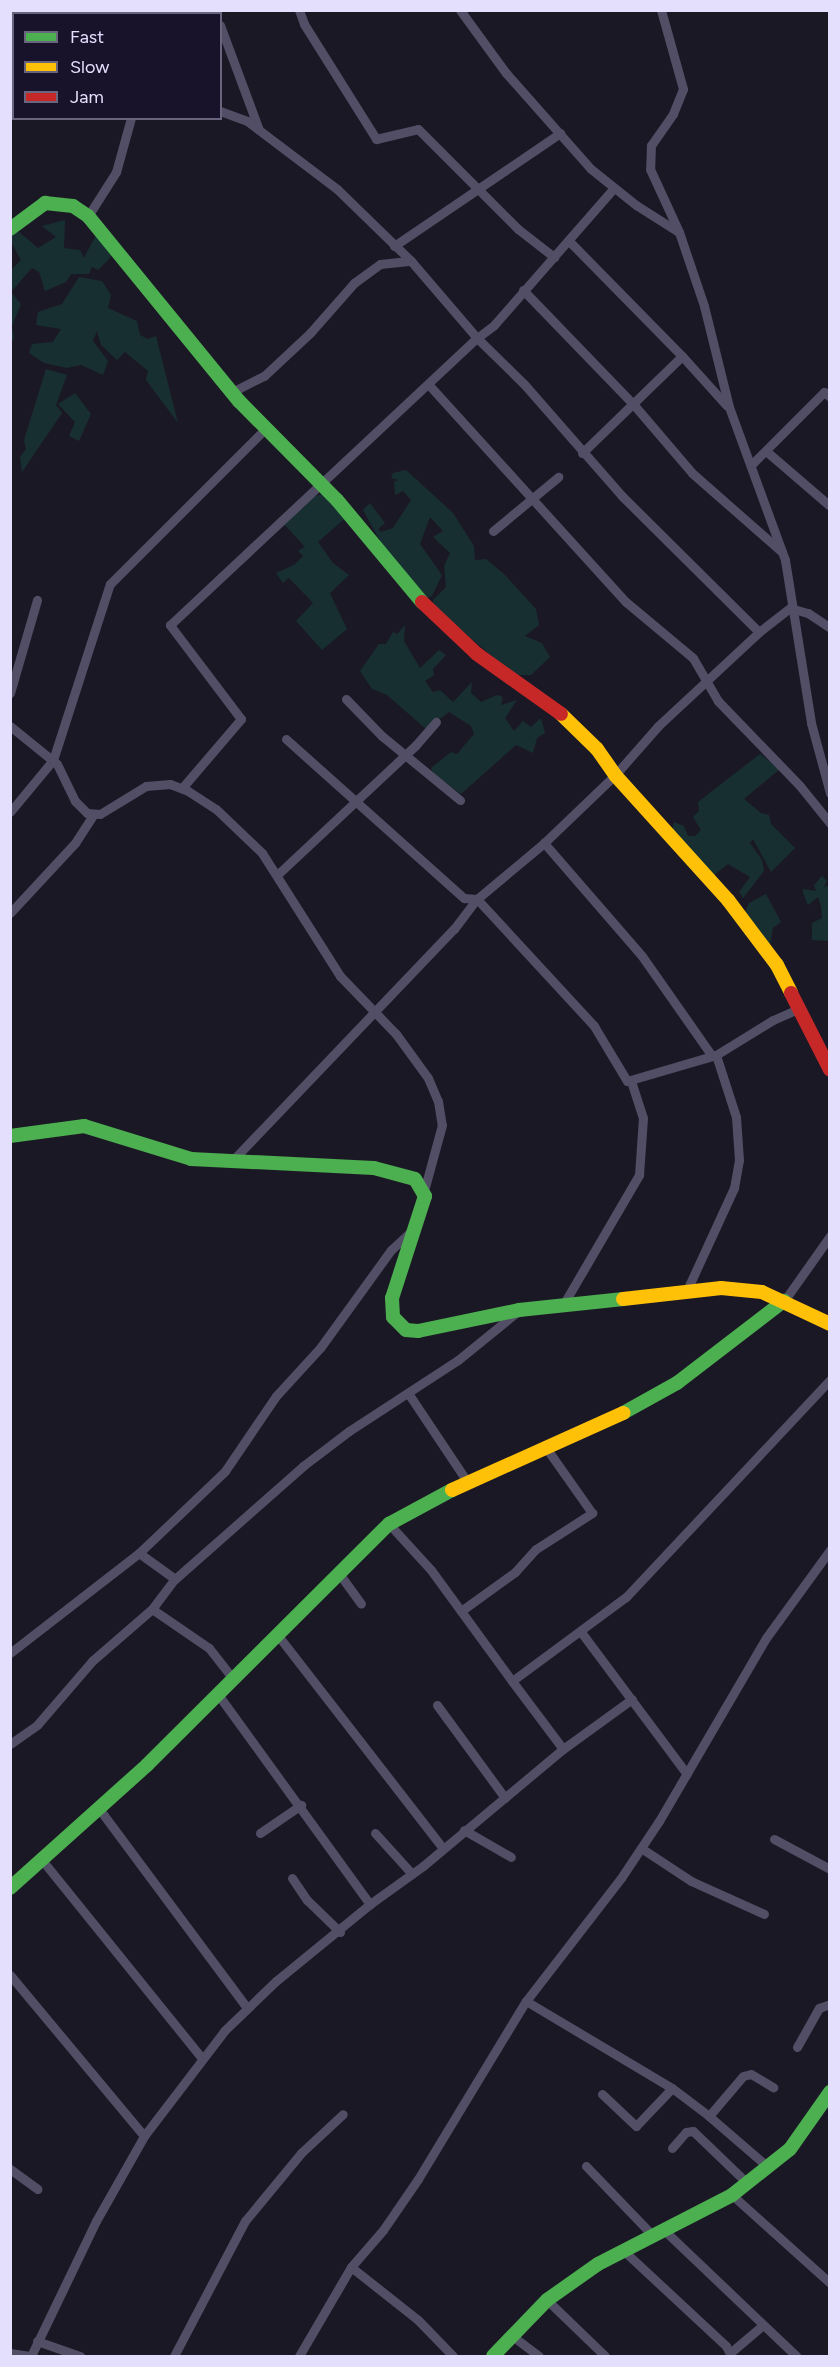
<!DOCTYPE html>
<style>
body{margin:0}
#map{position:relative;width:840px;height:2367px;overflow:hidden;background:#1b1825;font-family:Figtree,sans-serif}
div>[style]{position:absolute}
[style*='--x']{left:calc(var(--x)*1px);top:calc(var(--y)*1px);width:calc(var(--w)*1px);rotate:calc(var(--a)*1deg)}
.green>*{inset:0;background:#182f32}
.street>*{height:9px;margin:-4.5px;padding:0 4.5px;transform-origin:4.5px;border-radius:4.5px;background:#514e65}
.fast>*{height:14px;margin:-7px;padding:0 7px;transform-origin:7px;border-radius:7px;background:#4caf50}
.slow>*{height:14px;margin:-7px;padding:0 7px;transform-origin:7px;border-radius:7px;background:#ffc107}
.jam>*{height:14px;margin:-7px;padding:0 7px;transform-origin:7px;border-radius:7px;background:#c62828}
span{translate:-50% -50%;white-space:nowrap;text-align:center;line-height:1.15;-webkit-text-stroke:6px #18132a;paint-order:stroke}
.frame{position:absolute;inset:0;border:12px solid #e4dffd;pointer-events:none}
.legend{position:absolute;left:12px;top:12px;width:210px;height:108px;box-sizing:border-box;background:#18132a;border:2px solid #6a657e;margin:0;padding:8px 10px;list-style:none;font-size:18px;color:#e4dffd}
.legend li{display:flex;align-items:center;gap:12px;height:30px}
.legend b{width:30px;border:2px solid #6a657e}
</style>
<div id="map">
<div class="green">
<i style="clip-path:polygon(65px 220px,64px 248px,80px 250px,84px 258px,99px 229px,113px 252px,110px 258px,98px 270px,92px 267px,89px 274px,71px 274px,66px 282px,45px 291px,39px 272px,32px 268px,11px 292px,21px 304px,12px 326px,14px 338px,11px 343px,11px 270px,21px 260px,11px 242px,13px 227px,38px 248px,56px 237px,42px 226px)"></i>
<i style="clip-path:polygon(79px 277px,102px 281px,111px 295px,108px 308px,137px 321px,140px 335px,148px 339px,156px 336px,178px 423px,146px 380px,148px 371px,125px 352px,117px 360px,101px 345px,97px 331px,93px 341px,108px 361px,103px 375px,81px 365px,67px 368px,44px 363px,29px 353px,32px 344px,53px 342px,61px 329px,36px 325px,38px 312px,62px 304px)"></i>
<i style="clip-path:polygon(46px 369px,67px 375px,56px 405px,62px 413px,22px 472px,20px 457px,26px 449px,24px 440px)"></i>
<i style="clip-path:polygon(75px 393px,91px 414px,79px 441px,69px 436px,75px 422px,58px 404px)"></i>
<i style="clip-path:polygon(406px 470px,453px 513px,474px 546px,475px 560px,486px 559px,505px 575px,536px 609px,539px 625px,525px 636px,542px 643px,550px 657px,531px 675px,514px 675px,433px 606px,433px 600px,446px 587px,444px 566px,450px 553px,433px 537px,443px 531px,430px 517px,420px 544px,442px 575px,432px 596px,426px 598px,383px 546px,363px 510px,370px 503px,385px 523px,378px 529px,381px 532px,393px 528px,411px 500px,403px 491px,395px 495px,394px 482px,398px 480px,391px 478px,393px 473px)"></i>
<i style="clip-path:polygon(329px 492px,350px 514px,318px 542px,333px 563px,349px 575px,330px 593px,347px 629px,322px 650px,296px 621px,313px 603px,289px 578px,283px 583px,276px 573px,294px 565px,303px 556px,298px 551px,305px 547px,284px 524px,309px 498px)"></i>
<i style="clip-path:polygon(405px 625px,404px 641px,420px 668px,439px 650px,446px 655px,433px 669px,434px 675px,425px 681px,433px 692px,440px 690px,453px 702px,472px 682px,471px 693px,481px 702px,497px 695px,503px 697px,501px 705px,517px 700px,505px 718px,514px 731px,523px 721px,531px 727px,541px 718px,545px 733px,537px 738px,533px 753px,516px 745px,461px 794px,433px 774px,431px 768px,451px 752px,457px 754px,474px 734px,471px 726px,449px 712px,426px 729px,387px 695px,372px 689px,360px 671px,379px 644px,386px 644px,393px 632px,397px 634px)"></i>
<i style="clip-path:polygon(760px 754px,780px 769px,744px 799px,761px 813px,769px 815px,771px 824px,795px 848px,771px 872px,753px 839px,750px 843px,762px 860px,764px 871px,743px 898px,739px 892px,750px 877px,728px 864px,709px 879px,671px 833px,674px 822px,684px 826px,688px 836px,695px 836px,701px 830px,693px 817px,699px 811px,698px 802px)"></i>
<i style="clip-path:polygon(822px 876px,827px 881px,824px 887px,829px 886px,828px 941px,812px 940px,812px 923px,822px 918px,821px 906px,818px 897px,808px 905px,803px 893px,803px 889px,816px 891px,814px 885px)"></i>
<i style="clip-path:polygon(766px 894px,781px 922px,773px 928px,770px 946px,744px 915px,749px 903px)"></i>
</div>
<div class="street">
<i style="--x:215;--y:10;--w:4;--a:63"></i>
<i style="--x:299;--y:10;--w:15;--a:70"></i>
<i style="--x:304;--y:24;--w:136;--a:57.9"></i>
<i style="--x:376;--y:139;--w:43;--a:-13.4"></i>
<i style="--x:418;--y:129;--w:141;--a:45"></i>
<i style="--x:518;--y:229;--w:46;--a:37.9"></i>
<i style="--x:460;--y:10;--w:78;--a:53.9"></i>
<i style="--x:506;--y:73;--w:128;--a:48.5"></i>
<i style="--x:591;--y:169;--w:58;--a:38.7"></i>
<i style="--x:636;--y:205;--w:49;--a:32.4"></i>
<i style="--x:661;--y:10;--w:82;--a:74.4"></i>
<i style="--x:683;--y:89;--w:27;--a:112"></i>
<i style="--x:673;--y:114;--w:38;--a:125"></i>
<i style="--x:651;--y:145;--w:24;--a:92"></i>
<i style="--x:650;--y:169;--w:69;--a:65.3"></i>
<i style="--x:679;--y:232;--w:78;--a:71.3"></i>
<i style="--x:704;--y:306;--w:104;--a:76.1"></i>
<i style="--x:729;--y:407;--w:163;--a:69.9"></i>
<i style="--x:785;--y:560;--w:165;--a:80.9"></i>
<i style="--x:811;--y:723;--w:73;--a:74.8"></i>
<i style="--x:82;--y:14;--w:5;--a:-53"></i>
<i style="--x:220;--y:25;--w:112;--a:69.6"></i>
<i style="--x:220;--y:111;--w:29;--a:20"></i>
<i style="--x:247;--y:121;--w:113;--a:37.1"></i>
<i style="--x:337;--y:189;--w:103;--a:44.2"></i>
<i style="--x:411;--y:261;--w:101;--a:49.4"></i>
<i style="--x:477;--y:338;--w:21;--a:-37"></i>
<i style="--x:494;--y:325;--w:182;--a:-48.8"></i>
<i style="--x:88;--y:216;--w:52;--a:-57.5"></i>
<i style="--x:116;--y:172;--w:56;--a:-74.5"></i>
<i style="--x:569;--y:241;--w:161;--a:45.5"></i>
<i style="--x:394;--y:246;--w:201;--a:-34.2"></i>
<i style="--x:523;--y:290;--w:160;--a:46"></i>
<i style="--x:634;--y:405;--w:89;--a:49.5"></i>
<i style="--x:692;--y:473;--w:120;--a:41.3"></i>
<i style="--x:429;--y:385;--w:293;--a:47.8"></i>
<i style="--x:626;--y:602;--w:87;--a:39.9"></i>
<i style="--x:693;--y:658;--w:50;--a:59.8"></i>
<i style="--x:718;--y:701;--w:118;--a:46"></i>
<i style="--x:800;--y:786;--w:48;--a:51"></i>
<i style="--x:232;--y:392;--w:36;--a:-27"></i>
<i style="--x:264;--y:376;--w:63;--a:-43.1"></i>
<i style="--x:310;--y:333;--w:67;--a:-48.7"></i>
<i style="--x:354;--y:283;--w:32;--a:-36"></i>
<i style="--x:380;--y:264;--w:31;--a:-6"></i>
<i style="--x:766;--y:451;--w:84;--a:40.7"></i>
<i style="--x:582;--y:453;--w:139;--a:-44.1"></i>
<i style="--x:682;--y:356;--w:67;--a:48"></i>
<i style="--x:752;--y:464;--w:102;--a:-45"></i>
<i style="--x:824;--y:392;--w:8;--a:40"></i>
<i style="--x:493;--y:531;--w:85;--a:-39.7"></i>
<i style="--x:10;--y:693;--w:97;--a:-73.8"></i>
<i style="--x:346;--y:699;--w:52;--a:45.8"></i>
<i style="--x:382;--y:736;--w:101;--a:39.4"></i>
<i style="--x:10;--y:726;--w:60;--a:39"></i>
<i style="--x:57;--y:764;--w:41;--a:64.1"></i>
<i style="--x:75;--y:801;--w:17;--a:45"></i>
<i style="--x:87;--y:813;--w:13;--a:4"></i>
<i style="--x:100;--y:814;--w:54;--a:-31.3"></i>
<i style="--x:146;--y:786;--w:24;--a:-5"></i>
<i style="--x:170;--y:784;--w:19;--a:21"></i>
<i style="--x:188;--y:791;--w:33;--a:33"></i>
<i style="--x:216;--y:809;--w:64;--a:43.7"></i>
<i style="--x:262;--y:853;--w:146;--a:57.6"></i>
<i style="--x:340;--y:976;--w:81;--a:46"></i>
<i style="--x:396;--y:1034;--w:54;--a:54"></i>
<i style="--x:428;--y:1078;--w:25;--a:67"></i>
<i style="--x:438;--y:1101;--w:24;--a:81"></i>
<i style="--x:442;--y:1125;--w:68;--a:105.3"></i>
<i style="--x:286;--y:739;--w:239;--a:41.8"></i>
<i style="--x:464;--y:898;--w:13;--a:4"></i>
<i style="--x:477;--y:899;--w:173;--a:47.3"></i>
<i style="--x:594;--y:1026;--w:64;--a:59"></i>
<i style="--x:627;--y:1081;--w:93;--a:-16.3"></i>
<i style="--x:182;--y:788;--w:91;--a:-49.5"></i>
<i style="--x:241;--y:719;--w:118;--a:-127.1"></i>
<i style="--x:170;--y:625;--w:420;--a:-43.1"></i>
<i style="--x:477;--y:338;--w:66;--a:44.4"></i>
<i style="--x:524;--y:384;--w:149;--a:48.8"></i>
<i style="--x:622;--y:496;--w:193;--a:44.8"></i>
<i style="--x:10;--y:812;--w:67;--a:-50.4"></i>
<i style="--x:53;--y:760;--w:185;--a:-72.1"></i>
<i style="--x:110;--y:584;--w:218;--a:-45"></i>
<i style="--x:277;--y:875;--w:189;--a:-43.1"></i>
<i style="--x:415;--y:746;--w:32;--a:-49"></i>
<i style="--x:10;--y:913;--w:96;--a:-47.1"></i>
<i style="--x:75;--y:843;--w:33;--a:-57"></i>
<i style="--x:712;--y:1056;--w:122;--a:-125"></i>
<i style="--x:642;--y:956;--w:150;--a:-130.9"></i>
<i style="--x:544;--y:843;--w:98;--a:-43.8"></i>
<i style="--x:615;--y:775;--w:65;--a:-48.7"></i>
<i style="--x:658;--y:726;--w:138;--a:-42.9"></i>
<i style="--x:759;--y:632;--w:39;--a:-38"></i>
<i style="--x:790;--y:608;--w:19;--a:16"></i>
<i style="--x:808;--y:613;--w:27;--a:34"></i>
<i style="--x:231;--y:1162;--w:323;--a:-46.3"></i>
<i style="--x:454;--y:929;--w:38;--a:-53"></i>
<i style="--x:477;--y:899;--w:87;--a:-39.9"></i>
<i style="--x:687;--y:1290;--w:112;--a:-65.3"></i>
<i style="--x:734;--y:1188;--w:28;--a:-80"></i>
<i style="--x:739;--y:1160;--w:43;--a:-94"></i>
<i style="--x:736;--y:1117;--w:65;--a:-107.9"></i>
<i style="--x:716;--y:1055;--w:67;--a:-31.6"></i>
<i style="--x:773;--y:1020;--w:30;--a:-24"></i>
<i style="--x:784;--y:1301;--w:80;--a:-54.7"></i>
<i style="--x:563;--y:1305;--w:151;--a:-59.7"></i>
<i style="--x:639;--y:1175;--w:57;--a:-86"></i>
<i style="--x:643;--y:1118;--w:39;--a:-108"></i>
<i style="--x:408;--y:1393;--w:108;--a:56.3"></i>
<i style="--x:389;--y:1524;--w:62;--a:47.6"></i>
<i style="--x:431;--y:1570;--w:137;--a:53.9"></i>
<i style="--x:512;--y:1681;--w:142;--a:-36.4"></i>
<i style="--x:626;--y:1597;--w:298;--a:-46.8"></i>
<i style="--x:139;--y:1553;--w:44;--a:35.8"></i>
<i style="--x:338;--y:1572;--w:39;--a:54"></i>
<i style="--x:152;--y:1609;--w:69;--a:34.4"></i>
<i style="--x:209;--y:1648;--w:37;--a:52"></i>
<i style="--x:461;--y:1611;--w:67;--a:-35.8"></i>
<i style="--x:515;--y:1572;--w:31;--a:-48"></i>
<i style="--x:536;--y:1549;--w:67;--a:-32.7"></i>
<i style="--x:592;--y:1513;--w:75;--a:-125.2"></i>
<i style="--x:581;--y:1632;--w:177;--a:53.3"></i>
<i style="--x:276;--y:1633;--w:272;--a:52.2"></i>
<i style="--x:10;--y:1653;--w:163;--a:-37.8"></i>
<i style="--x:139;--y:1553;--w:119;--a:-43.6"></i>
<i style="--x:225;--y:1471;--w:91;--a:-55.8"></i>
<i style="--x:276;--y:1396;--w:65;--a:-47.5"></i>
<i style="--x:320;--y:1348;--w:121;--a:-54.1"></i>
<i style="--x:391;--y:1250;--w:26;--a:-43"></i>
<i style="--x:512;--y:1681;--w:85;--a:53.1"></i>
<i style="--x:217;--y:1693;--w:261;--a:54.1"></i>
<i style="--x:437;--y:1705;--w:115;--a:53.8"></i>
<i style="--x:10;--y:1744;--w:33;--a:-35"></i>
<i style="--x:37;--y:1725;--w:84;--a:-49.3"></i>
<i style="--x:92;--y:1661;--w:79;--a:-40.9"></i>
<i style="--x:152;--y:1609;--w:38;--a:-53"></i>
<i style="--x:175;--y:1579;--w:171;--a:-41.4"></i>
<i style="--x:303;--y:1466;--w:58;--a:-37.3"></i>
<i style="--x:349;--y:1431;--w:130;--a:-33.1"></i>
<i style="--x:458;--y:1360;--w:76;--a:-39.1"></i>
<i style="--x:100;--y:1810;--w:247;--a:53.4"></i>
<i style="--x:464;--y:1830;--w:54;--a:29.9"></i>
<i style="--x:260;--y:1833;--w:50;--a:-34.3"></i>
<i style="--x:375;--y:1833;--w:55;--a:47.9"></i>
<i style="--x:774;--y:1839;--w:64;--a:28.2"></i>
<i style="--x:641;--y:1848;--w:60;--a:33.4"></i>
<i style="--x:691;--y:1881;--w:80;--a:24.3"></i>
<i style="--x:42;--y:1860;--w:253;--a:51.1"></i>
<i style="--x:292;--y:1878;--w:27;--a:56"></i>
<i style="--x:307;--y:1900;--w:46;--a:44.1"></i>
<i style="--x:10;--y:1975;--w:209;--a:50.2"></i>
<i style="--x:526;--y:2001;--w:170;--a:30.8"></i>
<i style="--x:672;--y:2088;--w:46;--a:37.1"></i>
<i style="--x:797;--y:2047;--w:45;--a:-60.6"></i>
<i style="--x:819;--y:2008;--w:12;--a:-20"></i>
<i style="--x:602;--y:2094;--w:47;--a:43.3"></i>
<i style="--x:636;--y:2126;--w:52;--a:-46.5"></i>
<i style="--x:672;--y:2148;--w:21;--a:-49"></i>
<i style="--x:686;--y:2132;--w:7;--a:-8"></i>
<i style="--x:693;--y:2131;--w:75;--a:43.9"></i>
<i style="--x:586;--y:2166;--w:98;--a:46.2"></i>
<i style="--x:768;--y:2167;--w:78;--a:-139.2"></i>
<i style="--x:709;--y:2116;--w:52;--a:-49.6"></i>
<i style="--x:743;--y:2076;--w:8;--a:-14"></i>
<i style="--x:751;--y:2074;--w:26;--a:31"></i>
<i style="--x:10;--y:2169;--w:34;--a:36"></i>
<i style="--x:732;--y:2195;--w:132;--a:41.9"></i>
<i style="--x:666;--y:2232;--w:180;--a:43.6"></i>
<i style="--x:625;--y:2252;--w:138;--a:42.9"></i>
<i style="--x:726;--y:2346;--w:11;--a:63"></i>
<i style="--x:351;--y:2267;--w:85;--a:38.3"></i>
<i style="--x:418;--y:2320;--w:50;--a:45.8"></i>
<i style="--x:547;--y:2300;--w:81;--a:44"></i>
<i style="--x:511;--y:2335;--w:35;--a:37"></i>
<i style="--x:37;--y:2341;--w:46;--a:19.2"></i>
<i style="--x:10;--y:2353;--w:18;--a:9"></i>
<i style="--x:730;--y:2353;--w:43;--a:-40.3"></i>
<i style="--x:31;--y:2356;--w:150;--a:-64.3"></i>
<i style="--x:96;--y:2221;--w:98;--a:-60.5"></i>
<i style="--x:144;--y:2136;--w:133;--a:-52.6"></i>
<i style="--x:225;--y:2030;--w:71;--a:-43.9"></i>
<i style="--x:276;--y:1981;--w:122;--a:-39.3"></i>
<i style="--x:370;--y:1904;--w:65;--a:-35.6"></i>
<i style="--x:423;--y:1866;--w:182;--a:-39.9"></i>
<i style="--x:563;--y:1749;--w:85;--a:-35.9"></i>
<i style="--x:174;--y:2356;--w:153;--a:-62.3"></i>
<i style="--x:245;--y:2221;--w:88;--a:-50.5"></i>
<i style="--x:301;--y:2153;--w:57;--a:-42.9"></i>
<i style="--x:299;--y:2356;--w:103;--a:-59.7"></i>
<i style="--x:351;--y:2267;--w:49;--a:-49.1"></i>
<i style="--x:383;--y:2230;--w:62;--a:-55.5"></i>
<i style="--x:418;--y:2179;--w:208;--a:-58.8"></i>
<i style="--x:526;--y:2001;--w:155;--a:-52.3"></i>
<i style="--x:621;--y:1878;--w:69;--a:-56.3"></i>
<i style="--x:659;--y:1821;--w:212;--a:-59.7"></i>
<i style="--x:766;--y:1638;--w:109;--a:-54"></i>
</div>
<div class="fast">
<i style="--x:10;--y:229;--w:44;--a:-36.6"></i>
<i style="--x:45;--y:203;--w:28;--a:6"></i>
<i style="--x:73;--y:206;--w:18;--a:34"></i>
<i style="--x:88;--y:216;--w:239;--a:50.8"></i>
<i style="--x:239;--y:401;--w:139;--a:45.3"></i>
<i style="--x:337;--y:500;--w:133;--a:50.2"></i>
<i style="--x:10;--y:1136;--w:75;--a:-7.7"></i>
<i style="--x:84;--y:1126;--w:112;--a:17.1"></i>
<i style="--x:191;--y:1159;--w:183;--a:2.8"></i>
<i style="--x:374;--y:1168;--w:42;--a:15"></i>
<i style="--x:415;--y:1179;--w:20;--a:60"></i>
<i style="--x:425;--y:1196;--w:107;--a:107.9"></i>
<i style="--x:392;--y:1298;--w:19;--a:87"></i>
<i style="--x:393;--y:1317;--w:18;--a:45"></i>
<i style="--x:406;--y:1330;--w:12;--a:5"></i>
<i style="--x:418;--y:1331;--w:103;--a:-11.7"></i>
<i style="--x:519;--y:1310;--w:105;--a:-6"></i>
<i style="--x:623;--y:1413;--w:62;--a:-29.1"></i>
<i style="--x:677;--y:1383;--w:135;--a:-37.5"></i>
<i style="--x:10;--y:1888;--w:184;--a:-41.9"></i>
<i style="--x:147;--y:1765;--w:342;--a:-44.9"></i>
<i style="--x:389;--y:1524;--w:72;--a:-28.4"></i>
<i style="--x:493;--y:2356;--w:78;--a:-46"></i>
<i style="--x:547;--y:2300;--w:62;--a:-35.2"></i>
<i style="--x:598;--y:2264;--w:151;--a:-27.2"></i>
<i style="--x:732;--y:2195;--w:74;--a:-38.4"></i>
<i style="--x:790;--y:2149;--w:70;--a:-54.9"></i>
</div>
<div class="slow">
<i style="--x:561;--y:714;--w:50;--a:44.2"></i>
<i style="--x:597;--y:749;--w:32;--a:55"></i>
<i style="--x:615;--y:775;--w:169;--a:47.9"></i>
<i style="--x:728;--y:900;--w:81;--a:53"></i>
<i style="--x:777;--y:965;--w:31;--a:63"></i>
<i style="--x:623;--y:1299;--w:99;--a:-6.4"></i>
<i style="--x:721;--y:1288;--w:41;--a:5.6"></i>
<i style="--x:762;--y:1292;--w:75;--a:25.2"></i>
<i style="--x:452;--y:1490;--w:188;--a:-24.2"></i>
</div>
<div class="jam">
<i style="--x:422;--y:602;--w:76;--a:43.4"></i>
<i style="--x:477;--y:654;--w:103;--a:35.5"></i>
<i style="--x:791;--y:993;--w:86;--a:63.1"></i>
</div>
<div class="frame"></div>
<ul class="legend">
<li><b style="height:8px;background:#4caf50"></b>Fast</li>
<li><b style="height:8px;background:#ffc107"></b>Slow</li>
<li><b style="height:8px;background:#c62828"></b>Jam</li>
</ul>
</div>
